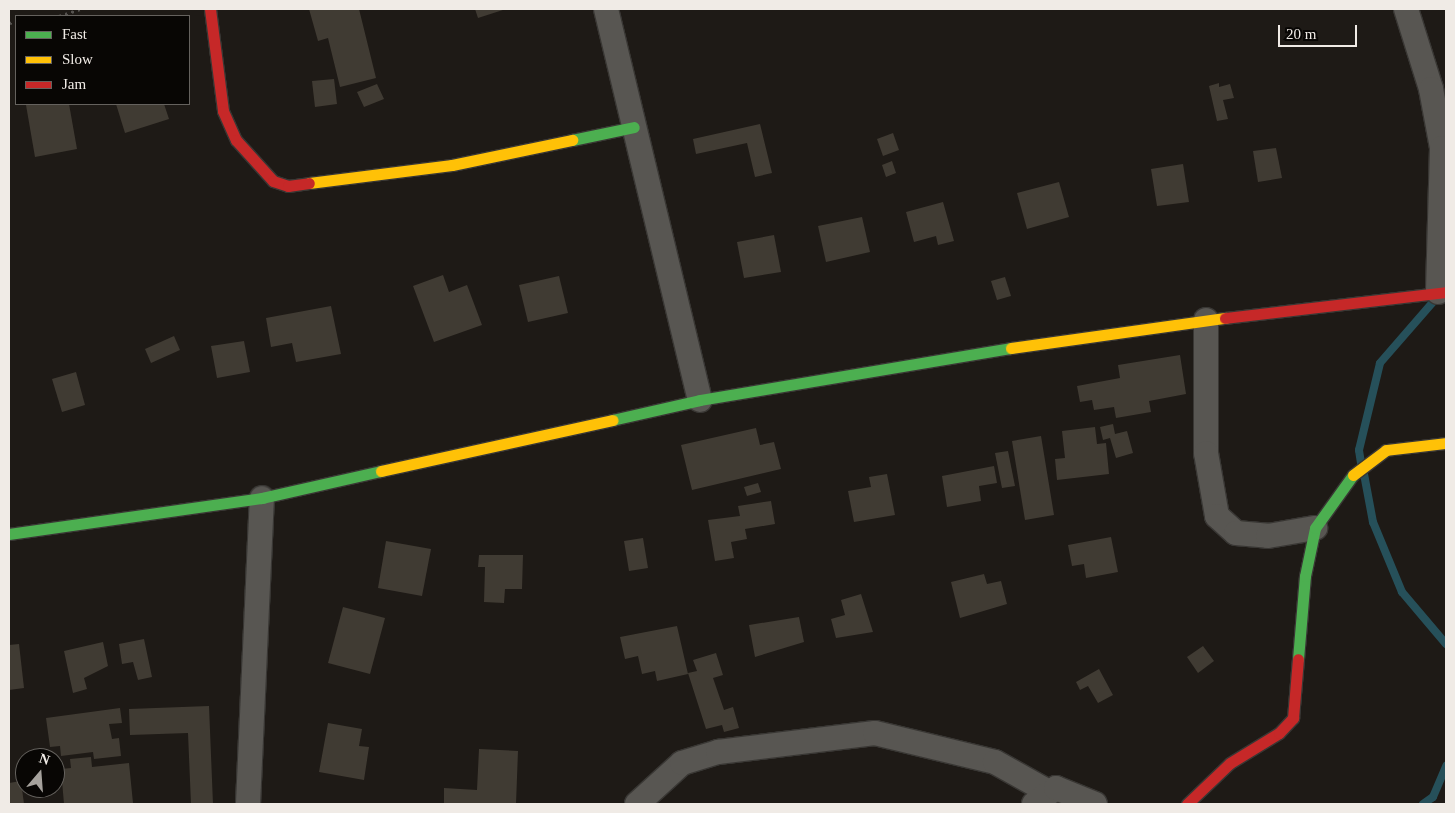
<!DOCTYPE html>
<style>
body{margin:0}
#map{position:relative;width:1455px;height:813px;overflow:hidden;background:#1e1a16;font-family:Georgia,serif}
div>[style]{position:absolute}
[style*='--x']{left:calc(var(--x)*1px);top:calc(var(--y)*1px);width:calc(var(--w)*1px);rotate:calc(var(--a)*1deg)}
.stream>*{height:8px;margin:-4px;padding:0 4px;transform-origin:4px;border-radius:4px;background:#26505a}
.building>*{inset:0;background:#403b33}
.path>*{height:3px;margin-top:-1.5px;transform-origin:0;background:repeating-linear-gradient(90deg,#55524f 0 2.5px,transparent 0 6.5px)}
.roads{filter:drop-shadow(1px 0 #393734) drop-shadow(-1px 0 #393734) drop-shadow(0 1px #393734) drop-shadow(0 -1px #393734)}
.street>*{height:24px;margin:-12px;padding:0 12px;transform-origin:12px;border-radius:12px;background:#585652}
.fast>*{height:11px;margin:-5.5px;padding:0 5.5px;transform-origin:5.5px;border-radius:5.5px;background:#4caf50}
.slow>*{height:11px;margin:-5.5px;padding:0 5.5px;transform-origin:5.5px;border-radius:5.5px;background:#ffc107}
.jam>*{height:11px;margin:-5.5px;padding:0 5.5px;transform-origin:5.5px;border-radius:5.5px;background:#c62828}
span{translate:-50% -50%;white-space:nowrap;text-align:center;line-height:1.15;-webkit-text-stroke:4px #080604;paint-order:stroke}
.frame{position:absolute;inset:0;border:10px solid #f0ebe6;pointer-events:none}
.legend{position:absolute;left:15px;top:15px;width:175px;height:90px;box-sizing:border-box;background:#080604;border:1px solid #65625e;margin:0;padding:6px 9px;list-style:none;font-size:15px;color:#f0ebe6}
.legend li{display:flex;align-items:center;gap:10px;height:25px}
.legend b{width:25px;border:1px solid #65625e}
.north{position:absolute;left:15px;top:748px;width:50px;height:50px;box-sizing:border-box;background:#080604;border:1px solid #65625e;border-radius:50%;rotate:18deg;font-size:14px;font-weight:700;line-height:20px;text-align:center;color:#f0ebe6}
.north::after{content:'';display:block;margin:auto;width:18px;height:22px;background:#a6a29d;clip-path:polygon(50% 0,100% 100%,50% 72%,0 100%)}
.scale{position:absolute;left:1278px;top:25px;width:79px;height:22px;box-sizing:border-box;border:2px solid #f0ebe6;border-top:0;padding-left:6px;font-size:15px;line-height:18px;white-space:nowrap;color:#f0ebe6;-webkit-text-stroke:4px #080604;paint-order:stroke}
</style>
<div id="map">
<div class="stream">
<i style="--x:1361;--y:463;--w:13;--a:-99"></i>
<i style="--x:1359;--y:450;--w:89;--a:-76.4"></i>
<i style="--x:1380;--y:363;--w:81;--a:-49"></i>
<i style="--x:1364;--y:474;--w:49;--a:79.4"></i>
<i style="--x:1373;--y:522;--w:76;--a:67.5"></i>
<i style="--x:1402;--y:592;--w:68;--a:49.8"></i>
<i style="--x:1423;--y:804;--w:12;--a:-35"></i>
<i style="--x:1433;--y:797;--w:34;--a:-67"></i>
</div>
<div class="building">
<i style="clip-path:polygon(309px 9px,359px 9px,376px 78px,340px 87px,328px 38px,318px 41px)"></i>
<i style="clip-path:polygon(475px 9px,506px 9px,478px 18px)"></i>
<i style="clip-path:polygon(334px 79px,337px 104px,315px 107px,312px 81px)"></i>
<i style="clip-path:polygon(1219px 83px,1219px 87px,1230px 84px,1234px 98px,1223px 100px,1228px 119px,1217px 121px,1209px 86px)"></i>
<i style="clip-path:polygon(377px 84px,384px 99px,364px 107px,357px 92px)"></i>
<i style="clip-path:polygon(69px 104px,77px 149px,35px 157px,26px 105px)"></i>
<i style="clip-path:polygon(116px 104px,164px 104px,169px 119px,125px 133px)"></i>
<i style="clip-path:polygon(760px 124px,772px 173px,755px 177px,747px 143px,696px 154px,693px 139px)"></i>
<i style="clip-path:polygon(893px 133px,899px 150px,883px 156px,877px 139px)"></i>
<i style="clip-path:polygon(1276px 148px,1282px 178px,1258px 182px,1253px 151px)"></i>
<i style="clip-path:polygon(892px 161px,896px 173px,886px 177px,882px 165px)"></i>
<i style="clip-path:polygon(1183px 164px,1189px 202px,1157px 206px,1151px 169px)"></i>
<i style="clip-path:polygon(1059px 182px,1069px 217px,1027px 229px,1017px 193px)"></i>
<i style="clip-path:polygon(943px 202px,954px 241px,938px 245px,936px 236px,914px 242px,906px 212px)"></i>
<i style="clip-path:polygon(862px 217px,870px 252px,826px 262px,818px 226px)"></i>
<i style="clip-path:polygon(774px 235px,781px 272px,744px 278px,737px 242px)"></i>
<i style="clip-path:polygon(443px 275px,449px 292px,467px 285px,482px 325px,434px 342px,413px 286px)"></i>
<i style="clip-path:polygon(559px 276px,568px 313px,528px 322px,519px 285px)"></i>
<i style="clip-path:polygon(1005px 277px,1011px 296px,997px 300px,991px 281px)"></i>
<i style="clip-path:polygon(331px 306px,341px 354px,296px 362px,292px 343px,271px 347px,266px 318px)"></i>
<i style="clip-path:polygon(174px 336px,180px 350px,151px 363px,145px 349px)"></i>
<i style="clip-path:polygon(244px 341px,250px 372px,217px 378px,211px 346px)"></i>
<i style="clip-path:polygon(1180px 355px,1186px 394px,1149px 401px,1151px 412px,1116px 418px,1114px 407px,1094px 410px,1092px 400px,1080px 402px,1077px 386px,1120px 378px,1118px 365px)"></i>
<i style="clip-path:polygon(76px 372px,85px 405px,62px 412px,52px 379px)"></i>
<i style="clip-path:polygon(1113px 424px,1115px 434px,1127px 431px,1133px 453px,1116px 458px,1110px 438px,1103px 440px,1100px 427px)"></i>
<i style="clip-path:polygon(1095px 427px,1097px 444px,1106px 443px,1109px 474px,1057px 480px,1055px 459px,1065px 458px,1062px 431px)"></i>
<i style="clip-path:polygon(756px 428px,760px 445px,774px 442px,781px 469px,692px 490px,681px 445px)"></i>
<i style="clip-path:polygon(1041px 436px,1054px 515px,1025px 520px,1012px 441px)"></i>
<i style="clip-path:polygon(1008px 451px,1015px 486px,1002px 488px,995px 453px)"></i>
<i style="clip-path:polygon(994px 466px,997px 483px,979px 486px,981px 501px,947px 507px,942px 476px)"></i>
<i style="clip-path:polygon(887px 474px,895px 515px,854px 522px,848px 491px,871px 487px,869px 477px)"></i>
<i style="clip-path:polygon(758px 483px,761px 492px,747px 496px,744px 487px)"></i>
<i style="clip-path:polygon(771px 501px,775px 524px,745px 529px,747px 539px,731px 542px,734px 558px,715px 561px,708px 520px,740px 516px,738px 506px)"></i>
<i style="clip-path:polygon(1111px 537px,1118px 572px,1086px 578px,1084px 564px,1072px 566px,1068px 545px)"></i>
<i style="clip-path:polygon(643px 538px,648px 568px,629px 571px,624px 541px)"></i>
<i style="clip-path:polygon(386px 541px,431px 549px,422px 596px,378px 588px)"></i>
<i style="clip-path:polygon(479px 555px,523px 555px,522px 589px,505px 589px,504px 603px,484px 602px,485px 567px,478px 567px)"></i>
<i style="clip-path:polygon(984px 574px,987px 584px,1001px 581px,1007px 604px,960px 618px,951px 582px)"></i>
<i style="clip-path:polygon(861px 594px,873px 632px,836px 638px,831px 619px,845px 615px,841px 600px)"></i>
<i style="clip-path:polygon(343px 607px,385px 618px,370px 674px,328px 663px)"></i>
<i style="clip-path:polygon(799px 617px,804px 642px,755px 657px,749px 625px)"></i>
<i style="clip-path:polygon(677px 626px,688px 674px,657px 681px,655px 671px,642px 674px,638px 656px,625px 659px,620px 637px)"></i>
<i style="clip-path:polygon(144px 639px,152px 677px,138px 680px,133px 662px,122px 664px,119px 644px)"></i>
<i style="clip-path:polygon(103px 642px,108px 666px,84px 678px,87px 689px,73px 693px,64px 651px)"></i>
<i style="clip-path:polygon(19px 644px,24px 688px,9px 690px,9px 645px)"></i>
<i style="clip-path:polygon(1203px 646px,1214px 661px,1198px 673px,1187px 657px)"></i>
<i style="clip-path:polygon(716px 653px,723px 675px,713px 678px,724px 710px,733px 707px,739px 728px,724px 732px,722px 725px,706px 729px,688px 673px,697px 671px,693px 660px)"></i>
<i style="clip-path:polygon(1099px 669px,1113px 695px,1098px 703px,1088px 686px,1080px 690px,1076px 682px)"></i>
<i style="clip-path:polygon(209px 706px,213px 804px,191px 804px,188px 733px,130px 735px,129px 709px)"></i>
<i style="clip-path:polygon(120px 708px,122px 723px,109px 724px,112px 739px,119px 738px,121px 756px,94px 759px,93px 752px,61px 756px,60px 746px,50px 747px,46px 718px)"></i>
<i style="clip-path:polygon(328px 723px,362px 729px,359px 746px,369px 747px,364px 780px,319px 772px)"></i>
<i style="clip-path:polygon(479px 749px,518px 751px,516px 804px,444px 804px,444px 788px,477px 790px)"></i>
<i style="clip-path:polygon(91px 757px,92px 767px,129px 763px,133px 803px,64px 804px,61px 769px,71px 768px,70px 759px)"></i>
<i style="clip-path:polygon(21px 781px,24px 804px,9px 804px,9px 783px)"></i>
</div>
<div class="path">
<i style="--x:59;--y:16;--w:23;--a:-18"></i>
<i style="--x:9;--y:23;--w:7;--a:-8"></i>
</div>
<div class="roads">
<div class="street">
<i style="--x:606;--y:9;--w:402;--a:76.5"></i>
<i style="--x:1406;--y:9;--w:84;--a:72.6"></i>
<i style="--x:1431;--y:89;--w:60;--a:79.4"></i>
<i style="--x:1442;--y:148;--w:144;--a:91.6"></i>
<i style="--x:1206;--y:320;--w:133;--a:90"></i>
<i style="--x:1206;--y:453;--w:64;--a:80.1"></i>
<i style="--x:1217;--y:516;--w:25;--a:42"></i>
<i style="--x:1236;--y:533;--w:32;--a:5"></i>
<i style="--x:1268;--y:536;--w:48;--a:-9.7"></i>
<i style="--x:248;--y:804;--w:306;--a:-87.4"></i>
<i style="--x:637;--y:804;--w:61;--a:-42.3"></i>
<i style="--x:682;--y:763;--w:38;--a:-17"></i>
<i style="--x:718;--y:752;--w:158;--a:-6.9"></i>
<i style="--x:875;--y:733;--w:123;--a:13.6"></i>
<i style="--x:995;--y:762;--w:62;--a:29.1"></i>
<i style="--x:1034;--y:804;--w:27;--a:-36"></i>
<i style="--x:1056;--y:788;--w:42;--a:22.3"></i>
</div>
<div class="fast">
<i style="--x:572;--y:140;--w:63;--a:-11.8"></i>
<i style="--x:612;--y:420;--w:90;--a:-12.8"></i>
<i style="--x:700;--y:400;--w:315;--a:-9.5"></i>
<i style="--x:9;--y:534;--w:256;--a:-8.1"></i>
<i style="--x:262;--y:498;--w:122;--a:-12.8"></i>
<i style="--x:1298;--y:659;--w:83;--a:-85.2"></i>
<i style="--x:1305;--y:576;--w:49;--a:-78.2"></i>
<i style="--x:1315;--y:528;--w:65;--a:-54.4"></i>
</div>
<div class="slow">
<i style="--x:309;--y:183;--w:144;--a:-7.2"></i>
<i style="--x:452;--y:165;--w:123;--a:-11.8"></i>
<i style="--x:1011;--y:348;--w:216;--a:-8"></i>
<i style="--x:381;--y:471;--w:237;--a:-12.4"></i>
<i style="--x:1353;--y:475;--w:41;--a:-37.1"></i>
<i style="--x:1386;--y:450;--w:60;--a:-6.7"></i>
</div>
<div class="jam">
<i style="--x:210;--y:9;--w:103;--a:82.7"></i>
<i style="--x:223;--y:111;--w:32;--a:66"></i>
<i style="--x:236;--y:140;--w:55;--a:47.9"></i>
<i style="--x:273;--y:181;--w:16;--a:18"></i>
<i style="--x:288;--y:186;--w:21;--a:-8"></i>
<i style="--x:1225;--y:318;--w:223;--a:-6.7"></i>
<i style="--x:1187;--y:804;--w:59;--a:-43.6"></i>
<i style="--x:1230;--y:763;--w:57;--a:-31.5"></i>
<i style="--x:1279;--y:733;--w:21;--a:-47"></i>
<i style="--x:1293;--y:718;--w:59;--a:-85.2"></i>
</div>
</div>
<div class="frame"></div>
<ul class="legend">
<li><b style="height:6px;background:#4caf50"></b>Fast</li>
<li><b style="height:6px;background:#ffc107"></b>Slow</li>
<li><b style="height:6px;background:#c62828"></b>Jam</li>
</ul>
<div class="north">N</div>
<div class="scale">20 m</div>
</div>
